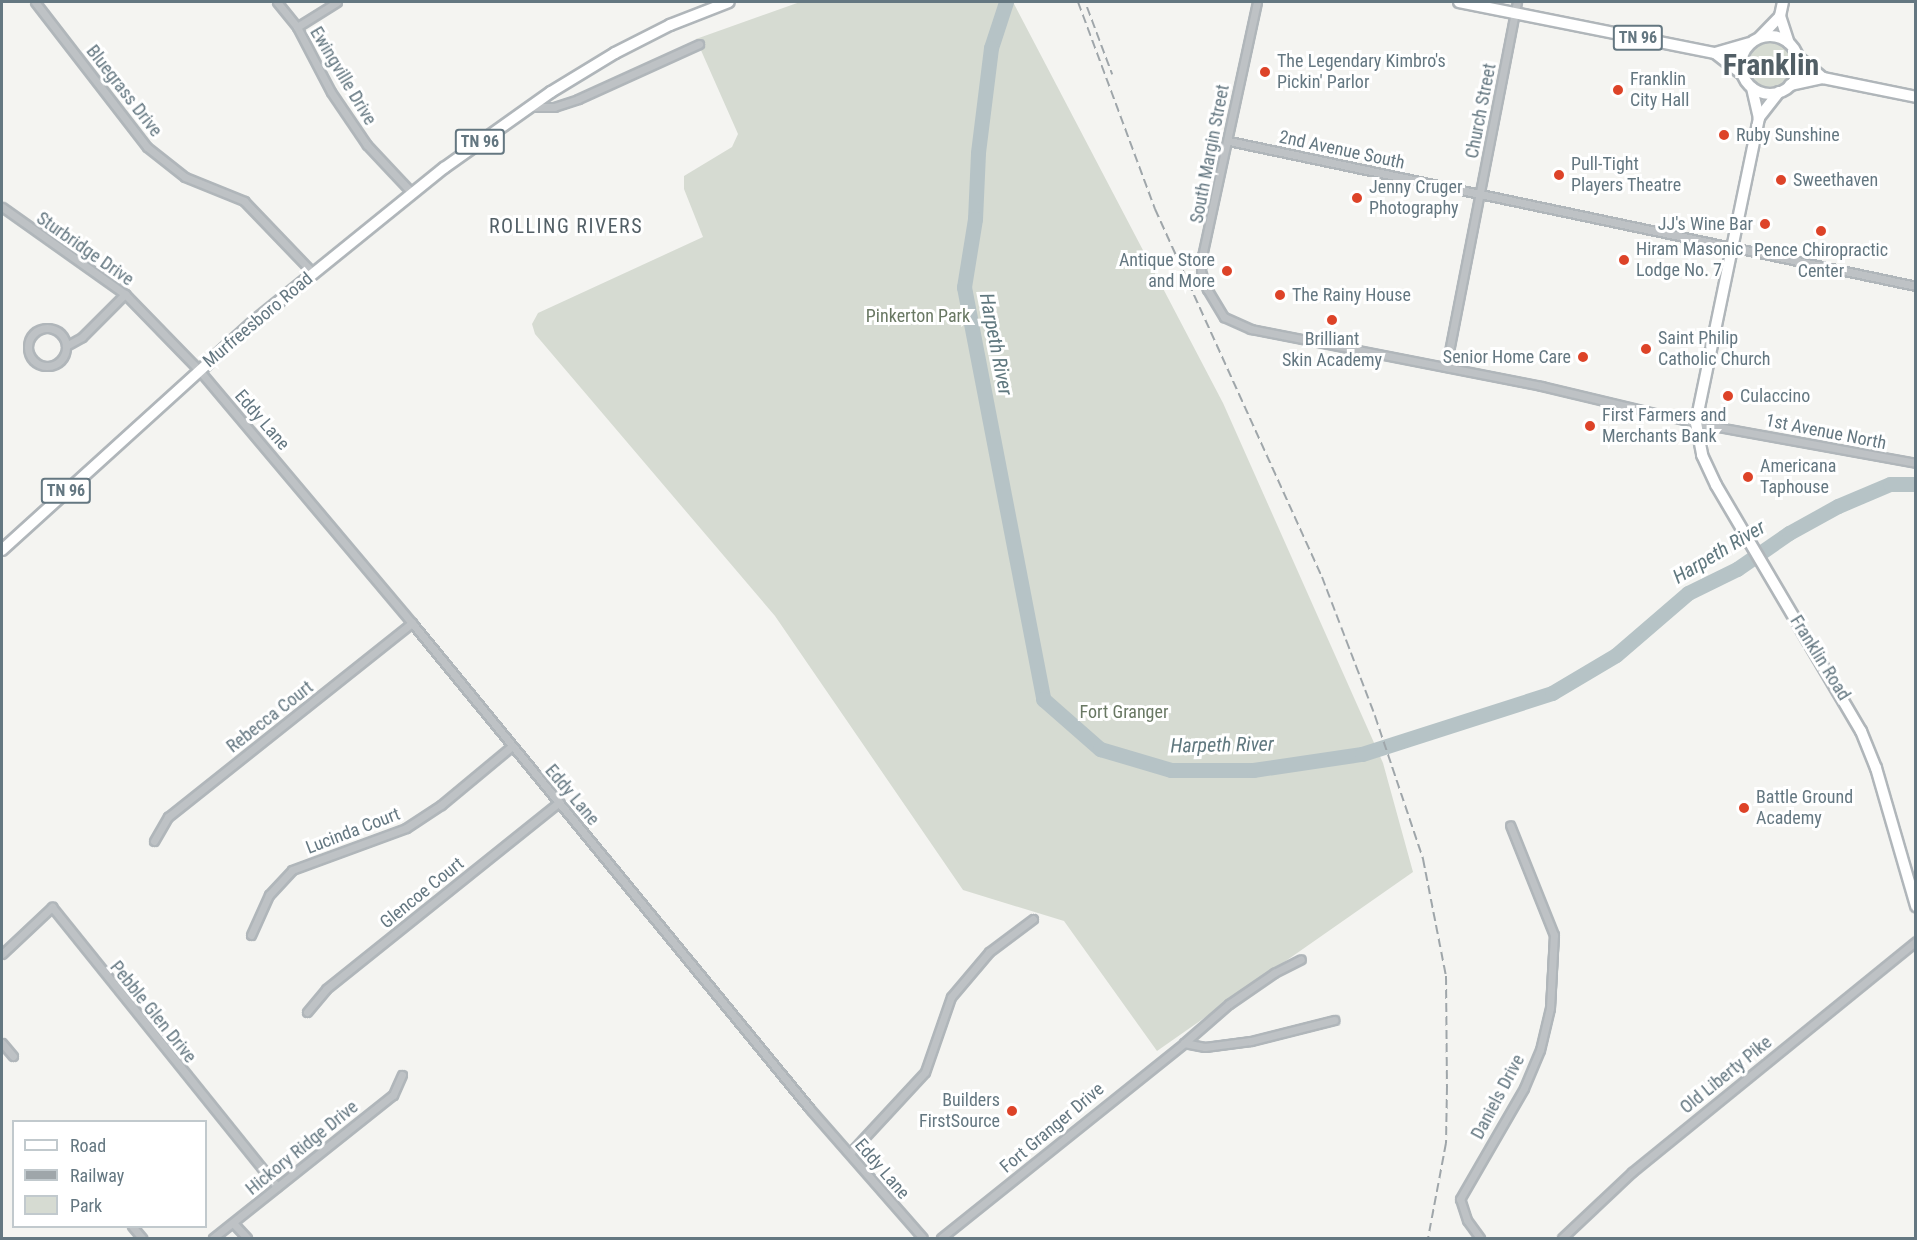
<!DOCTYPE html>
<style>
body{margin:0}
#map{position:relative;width:1917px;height:1240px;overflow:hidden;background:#f4f4f1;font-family:"Roboto Condensed",sans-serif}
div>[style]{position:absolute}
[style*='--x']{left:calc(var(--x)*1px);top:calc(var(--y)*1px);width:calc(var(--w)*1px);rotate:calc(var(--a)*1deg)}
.green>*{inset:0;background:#d6dbd2}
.round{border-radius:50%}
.river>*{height:15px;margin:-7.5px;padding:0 7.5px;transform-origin:7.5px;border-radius:7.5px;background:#b6c3c6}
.roads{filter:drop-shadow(2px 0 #b0b6ba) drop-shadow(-2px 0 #b0b6ba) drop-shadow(0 2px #b0b6ba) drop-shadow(0 -2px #b0b6ba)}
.street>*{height:7px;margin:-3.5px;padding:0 3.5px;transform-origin:3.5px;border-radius:3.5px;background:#bec2c5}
.street>.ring{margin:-3.5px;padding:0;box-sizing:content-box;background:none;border:7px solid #bec2c5;border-radius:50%}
.secondary>*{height:10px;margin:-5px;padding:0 5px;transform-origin:5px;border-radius:5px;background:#fff}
.primary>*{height:10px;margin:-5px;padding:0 5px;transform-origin:5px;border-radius:5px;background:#fff}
.primary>.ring{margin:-5px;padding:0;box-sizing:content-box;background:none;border:10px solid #fff;border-radius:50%}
.rail>*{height:2px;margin-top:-1px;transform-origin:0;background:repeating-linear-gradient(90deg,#9fa6aa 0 9px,transparent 0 13.5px)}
.dots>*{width:16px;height:16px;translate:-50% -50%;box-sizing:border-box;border:3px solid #fff;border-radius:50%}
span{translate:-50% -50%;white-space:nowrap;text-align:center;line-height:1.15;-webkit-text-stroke:6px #fff;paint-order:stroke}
.shield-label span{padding:2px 4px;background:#fff;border:2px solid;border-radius:4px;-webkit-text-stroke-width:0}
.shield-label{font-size:16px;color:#647781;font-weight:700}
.poi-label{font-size:18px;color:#647781}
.left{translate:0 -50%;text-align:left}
.right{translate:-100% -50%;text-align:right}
.street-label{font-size:18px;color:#647781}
.park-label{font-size:18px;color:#697863}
.neighbourhood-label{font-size:20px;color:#525f66;letter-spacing:1.5px}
.water-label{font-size:20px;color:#60787f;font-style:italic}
.town-label{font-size:30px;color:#525f66;font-weight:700}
.frame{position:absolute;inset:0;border:3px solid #647781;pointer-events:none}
.legend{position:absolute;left:12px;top:1120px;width:195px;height:108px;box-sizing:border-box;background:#fff;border:2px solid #c1c9cd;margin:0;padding:8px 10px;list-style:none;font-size:18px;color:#647781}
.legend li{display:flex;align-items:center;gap:12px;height:30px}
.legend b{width:30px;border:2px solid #c1c9cd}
</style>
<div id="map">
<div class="green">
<i style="clip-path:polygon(800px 2px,1013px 2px,1223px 403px,1383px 763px,1413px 872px,1157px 1051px,1064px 921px,963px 890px,775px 616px,535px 334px,532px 324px,538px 313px,703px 237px,684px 189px,684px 176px,732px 147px,738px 134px,696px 39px)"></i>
<i class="round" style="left:1748px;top:42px;width:46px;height:46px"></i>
</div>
<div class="river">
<i style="--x:1006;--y:2;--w:48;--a:108.1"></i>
<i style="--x:991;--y:48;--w:106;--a:97.1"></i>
<i style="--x:978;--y:153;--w:66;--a:92.6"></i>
<i style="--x:975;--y:219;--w:69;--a:99.2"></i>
<i style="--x:964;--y:287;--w:420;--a:79.1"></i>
<i style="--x:1043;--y:699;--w:76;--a:41.3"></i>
<i style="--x:1100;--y:749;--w:74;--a:16.5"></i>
<i style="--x:1171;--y:770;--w:82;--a:0"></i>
<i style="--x:1253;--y:770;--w:110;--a:-8.4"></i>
<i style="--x:1362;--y:754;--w:200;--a:-17.8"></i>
<i style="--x:1552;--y:693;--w:74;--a:-30.7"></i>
<i style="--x:1616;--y:655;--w:95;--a:-40.7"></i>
<i style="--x:1688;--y:593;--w:55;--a:-26.1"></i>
<i style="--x:1737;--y:569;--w:63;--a:-34.7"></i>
<i style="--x:1789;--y:533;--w:56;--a:-28.9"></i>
<i style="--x:1838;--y:506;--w:56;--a:-22.9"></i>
<i style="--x:1890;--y:484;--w:26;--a:0"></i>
</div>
<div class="roads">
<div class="street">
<i style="--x:35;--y:2;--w:183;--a:52.3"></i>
<i style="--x:147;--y:147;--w:48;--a:38.3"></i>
<i style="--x:185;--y:177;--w:64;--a:22.1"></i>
<i style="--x:244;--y:201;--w:100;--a:46.2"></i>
<i style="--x:277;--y:2;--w:32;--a:51"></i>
<i style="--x:297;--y:27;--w:73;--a:62.4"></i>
<i style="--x:331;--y:92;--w:64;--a:55.8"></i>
<i style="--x:367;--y:145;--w:66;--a:46.8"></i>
<i style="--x:1257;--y:2;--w:260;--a:102.2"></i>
<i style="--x:1202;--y:256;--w:15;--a:94"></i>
<i style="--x:1201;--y:271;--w:19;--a:72"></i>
<i style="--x:1207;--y:289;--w:33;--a:59"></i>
<i style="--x:1224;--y:317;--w:30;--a:24"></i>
<i style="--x:1251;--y:329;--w:296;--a:11.1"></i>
<i style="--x:1541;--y:386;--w:159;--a:13.4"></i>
<i style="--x:1696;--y:423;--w:224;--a:10.3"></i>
<i style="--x:297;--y:27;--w:47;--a:-32"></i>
<i style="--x:532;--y:107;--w:22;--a:0"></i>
<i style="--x:554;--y:107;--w:25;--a:-18"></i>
<i style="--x:578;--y:99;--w:133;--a:-24.4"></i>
<i style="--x:1229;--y:141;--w:702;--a:11.92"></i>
<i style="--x:2;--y:207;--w:151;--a:35.3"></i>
<i style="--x:125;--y:294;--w:106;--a:45.8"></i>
<i style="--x:199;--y:370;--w:331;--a:49.9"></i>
<i style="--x:412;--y:623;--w:628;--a:50.68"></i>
<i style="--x:810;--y:1109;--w:171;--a:48.8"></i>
<i class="ring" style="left:28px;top:328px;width:31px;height:31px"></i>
<i style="--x:66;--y:346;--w:18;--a:-29"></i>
<i style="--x:82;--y:337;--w:61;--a:-45"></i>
<i style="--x:1446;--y:367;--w:372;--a:-79"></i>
<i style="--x:154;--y:841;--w:28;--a:-60"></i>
<i style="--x:168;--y:817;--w:312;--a:-38.5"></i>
<i style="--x:251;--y:935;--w:44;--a:-65.8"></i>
<i style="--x:269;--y:895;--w:34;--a:-47"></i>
<i style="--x:292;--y:870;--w:121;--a:-20.2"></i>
<i style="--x:406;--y:828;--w:42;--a:-33.3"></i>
<i style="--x:441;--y:805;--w:92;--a:-39.7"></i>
<i style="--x:2;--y:954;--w:69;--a:-43.2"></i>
<i style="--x:52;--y:907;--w:359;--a:51.2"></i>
<i style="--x:307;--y:1012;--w:30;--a:-50"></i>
<i style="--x:326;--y:989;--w:299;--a:-38.7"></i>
<i style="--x:2;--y:1043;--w:17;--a:50"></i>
<i style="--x:1184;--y:1043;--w:60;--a:-40.9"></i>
<i style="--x:1229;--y:1004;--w:55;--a:-34.6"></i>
<i style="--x:1274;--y:973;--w:30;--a:-27"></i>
<i style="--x:850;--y:1153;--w:110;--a:-47.2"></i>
<i style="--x:925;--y:1072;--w:79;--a:-70.9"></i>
<i style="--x:951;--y:997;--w:59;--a:-49.8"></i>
<i style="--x:989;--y:952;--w:55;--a:-36.9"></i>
<i style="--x:234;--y:1224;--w:19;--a:47"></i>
<i style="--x:132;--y:1226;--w:16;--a:50"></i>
<i style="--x:213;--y:1238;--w:230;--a:-38.5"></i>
<i style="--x:393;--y:1095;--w:22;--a:-66"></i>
<i style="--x:941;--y:1238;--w:312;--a:-38.7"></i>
<i style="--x:1184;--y:1043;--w:21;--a:11"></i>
<i style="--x:1205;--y:1047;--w:46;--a:-7.4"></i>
<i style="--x:1251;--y:1041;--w:86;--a:-14.2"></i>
<i style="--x:1480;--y:1238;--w:22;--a:-126"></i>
<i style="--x:1467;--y:1220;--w:22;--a:-108"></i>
<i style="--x:1460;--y:1199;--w:128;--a:-60"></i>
<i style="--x:1524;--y:1088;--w:41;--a:-67.2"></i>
<i style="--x:1540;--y:1050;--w:43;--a:-76.6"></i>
<i style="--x:1550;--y:1008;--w:73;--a:-86.9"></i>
<i style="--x:1554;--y:935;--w:118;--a:-111.8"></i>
<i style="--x:1562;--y:1238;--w:96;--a:-43.3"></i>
<i style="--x:1632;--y:1172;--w:366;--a:-39.1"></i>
</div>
<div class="secondary">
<i style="--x:1798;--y:57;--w:33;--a:40"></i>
<i style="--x:1790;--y:85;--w:34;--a:-12"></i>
<i style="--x:1823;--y:78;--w:95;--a:11.5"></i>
</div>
<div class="primary">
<i style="--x:1459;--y:2;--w:261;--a:11.3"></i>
<i style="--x:1715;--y:53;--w:36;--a:38"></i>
<i style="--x:1780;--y:16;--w:28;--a:72"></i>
<i class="ring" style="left:1741px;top:36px;width:48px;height:48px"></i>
<i style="--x:1760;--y:37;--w:29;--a:-46"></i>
<i style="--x:1780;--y:16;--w:14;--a:-78"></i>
<i style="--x:1715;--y:53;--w:35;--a:-16"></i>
<i style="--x:1752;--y:88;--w:31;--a:77"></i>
<i style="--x:1779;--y:92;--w:33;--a:128"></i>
<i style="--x:1759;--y:118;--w:311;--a:101.7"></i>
<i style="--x:1696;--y:423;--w:33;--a:79"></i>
<i style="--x:1702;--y:455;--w:33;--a:65"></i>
<i style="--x:1716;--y:485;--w:286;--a:59.5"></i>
<i style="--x:1861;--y:731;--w:40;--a:68"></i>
<i style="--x:1876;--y:768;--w:144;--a:73.8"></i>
<i style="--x:2;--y:550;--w:343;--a:-42.2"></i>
<i style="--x:256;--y:320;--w:242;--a:-39"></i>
<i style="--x:444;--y:168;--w:131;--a:-35.4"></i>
<i style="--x:551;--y:92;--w:75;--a:-31.4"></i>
<i style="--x:615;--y:53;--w:62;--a:-27"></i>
<i style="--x:670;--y:25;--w:63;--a:-21.3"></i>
</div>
</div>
<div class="rail">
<i style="--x:1078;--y:2;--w:221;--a:69.6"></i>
<i style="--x:1155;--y:209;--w:404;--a:65.6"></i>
<i style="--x:1322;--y:577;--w:149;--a:69.1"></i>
<i style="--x:1375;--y:716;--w:151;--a:71.4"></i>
<i style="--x:1423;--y:859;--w:119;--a:78.9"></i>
<i style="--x:1446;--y:976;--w:110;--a:89.5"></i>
<i style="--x:1447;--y:1086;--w:57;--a:91"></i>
<i style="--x:1446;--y:1143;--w:97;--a:100.7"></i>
<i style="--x:1087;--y:7;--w:72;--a:69.5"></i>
</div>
<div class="dots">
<i style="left:1265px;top:72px;background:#dd4328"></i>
<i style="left:1618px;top:90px;background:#dd4328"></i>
<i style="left:1724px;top:135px;background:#dd4328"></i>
<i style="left:1559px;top:175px;background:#dd4328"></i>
<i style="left:1781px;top:180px;background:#dd4328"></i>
<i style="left:1357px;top:198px;background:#dd4328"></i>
<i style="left:1765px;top:224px;background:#dd4328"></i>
<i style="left:1821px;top:231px;background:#dd4328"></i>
<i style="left:1624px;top:260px;background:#dd4328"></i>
<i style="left:1227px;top:271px;background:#dd4328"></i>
<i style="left:1280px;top:295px;background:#dd4328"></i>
<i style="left:1332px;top:320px;background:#dd4328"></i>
<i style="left:1646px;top:349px;background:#dd4328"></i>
<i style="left:1583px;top:357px;background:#dd4328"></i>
<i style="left:1728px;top:396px;background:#dd4328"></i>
<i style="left:1590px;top:426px;background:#dd4328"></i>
<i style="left:1748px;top:477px;background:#dd4328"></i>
<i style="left:1744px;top:808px;background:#dd4328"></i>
<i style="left:1012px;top:1111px;background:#dd4328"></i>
</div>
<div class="shield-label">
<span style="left:1638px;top:38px">TN 96</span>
<span style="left:480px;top:142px">TN 96</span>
<span style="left:66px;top:491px">TN 96</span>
</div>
<div class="poi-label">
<span class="left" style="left:1277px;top:72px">The Legendary Kimbro's<br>Pickin' Parlor</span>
<span class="left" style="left:1630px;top:90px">Franklin<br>City Hall</span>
<span class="left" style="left:1736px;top:135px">Ruby Sunshine</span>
<span class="left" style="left:1571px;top:175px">Pull-Tight<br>Players Theatre</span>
<span class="left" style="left:1793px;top:180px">Sweethaven</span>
<span class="left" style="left:1369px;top:198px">Jenny Cruger<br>Photography</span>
<span class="right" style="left:1753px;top:224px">JJ's Wine Bar</span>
<span class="left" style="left:1636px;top:260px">Hiram Masonic<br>Lodge No. 7</span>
<span style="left:1821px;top:261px">Pence Chiropractic<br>Center</span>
<span class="right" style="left:1215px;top:271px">Antique Store<br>and More</span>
<span class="left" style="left:1292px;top:295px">The Rainy House</span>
<span class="left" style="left:1658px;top:349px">Saint Philip<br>Catholic Church</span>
<span style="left:1332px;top:350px">Brilliant<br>Skin Academy</span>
<span class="right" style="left:1571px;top:357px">Senior Home Care</span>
<span class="left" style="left:1740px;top:396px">Culaccino</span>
<span class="left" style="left:1602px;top:426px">First Farmers and<br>Merchants Bank</span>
<span class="left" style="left:1760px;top:477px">Americana<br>Taphouse</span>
<span class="left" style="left:1756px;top:808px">Battle Ground<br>Academy</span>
<span class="right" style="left:1000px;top:1111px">Builders<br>FirstSource</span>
</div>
<div class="street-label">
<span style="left:343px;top:76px;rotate:59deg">Ewingville Drive</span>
<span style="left:124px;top:91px;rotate:52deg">Bluegrass Drive</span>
<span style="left:1481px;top:111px;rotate:-79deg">Church Street</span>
<span style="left:1342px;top:150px;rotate:12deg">2nd Avenue South</span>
<span style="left:1210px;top:154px;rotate:-79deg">South Margin Street</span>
<span style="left:85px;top:249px;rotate:35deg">Sturbridge Drive</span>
<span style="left:258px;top:320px;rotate:-40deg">Murfreesboro Road</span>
<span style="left:262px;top:420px;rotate:49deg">Eddy Lane</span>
<span style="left:1826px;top:432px;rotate:11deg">1st Avenue North</span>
<span style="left:1820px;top:658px;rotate:58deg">Franklin Road</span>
<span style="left:270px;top:717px;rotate:-38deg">Rebecca Court</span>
<span style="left:572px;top:795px;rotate:50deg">Eddy Lane</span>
<span style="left:353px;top:831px;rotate:-21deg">Lucinda Court</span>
<span style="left:422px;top:893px;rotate:-39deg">Glencoe Court</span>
<span style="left:153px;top:1012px;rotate:51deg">Pebble Glen Drive</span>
<span style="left:1726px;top:1075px;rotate:-39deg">Old Liberty Pike</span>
<span style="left:1498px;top:1097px;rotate:-62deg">Daniels Drive</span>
<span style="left:1052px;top:1128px;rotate:-40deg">Fort Granger Drive</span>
<span style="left:302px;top:1148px;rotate:-39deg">Hickory Ridge Drive</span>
<span style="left:882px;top:1169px;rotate:49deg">Eddy Lane</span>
</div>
<div class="park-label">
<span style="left:918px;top:316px">Pinkerton Park</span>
<span style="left:1124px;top:712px">Fort Granger</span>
</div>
<div class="neighbourhood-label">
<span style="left:566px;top:226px">ROLLING RIVERS</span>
</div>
<div class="water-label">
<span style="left:996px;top:344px;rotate:79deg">Harpeth River</span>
<span style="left:1719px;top:552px;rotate:-31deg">Harpeth River</span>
<span style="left:1222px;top:745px;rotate:-1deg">Harpeth River</span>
</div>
<div class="town-label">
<span style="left:1771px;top:65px">Franklin</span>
</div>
<div class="frame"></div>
<ul class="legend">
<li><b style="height:8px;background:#fff"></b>Road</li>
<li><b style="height:8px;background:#9fa6aa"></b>Railway</li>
<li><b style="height:16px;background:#d6dbd2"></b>Park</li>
</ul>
</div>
